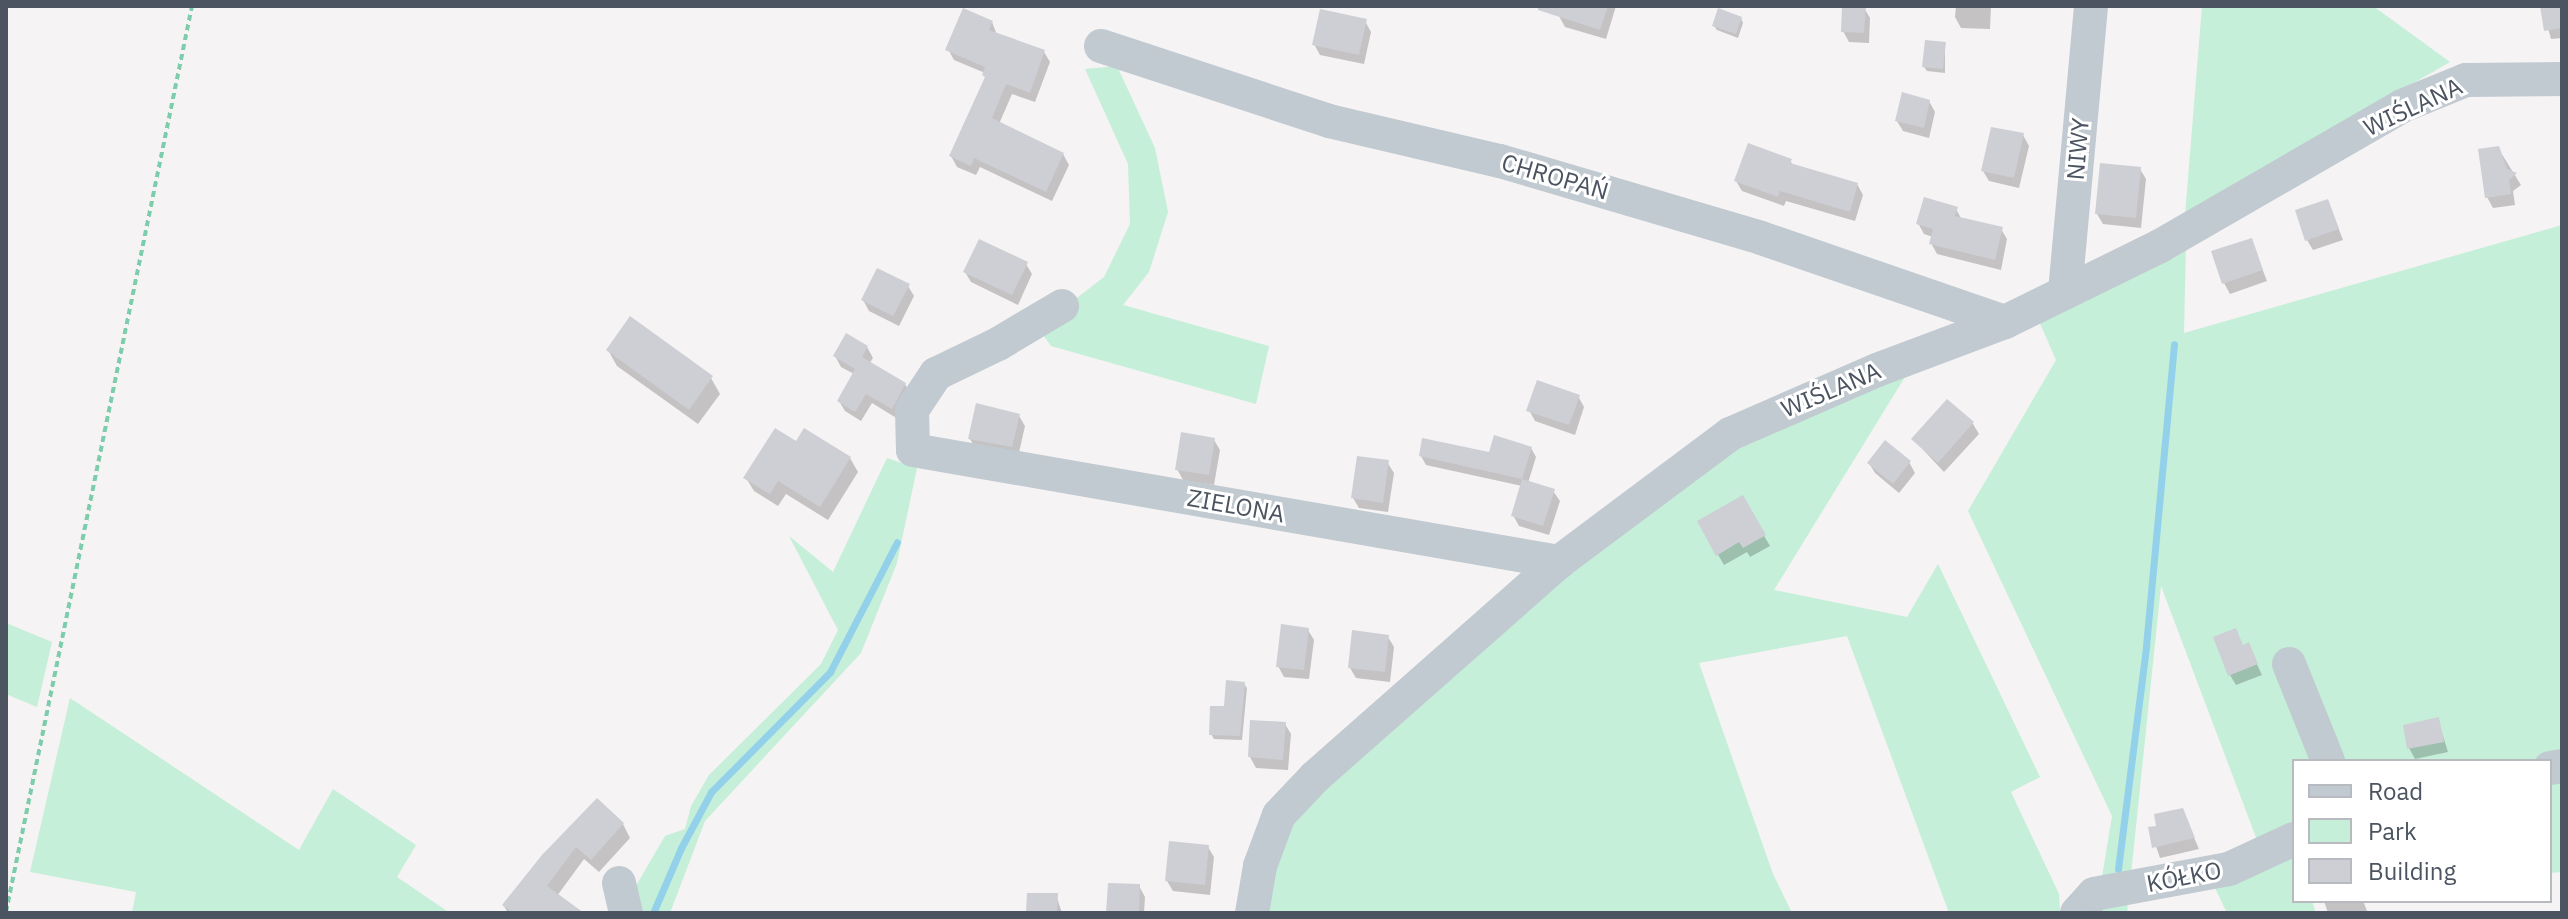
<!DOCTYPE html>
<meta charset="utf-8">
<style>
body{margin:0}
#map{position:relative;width:2568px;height:919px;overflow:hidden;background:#f5f3f3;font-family:"IBM Plex Sans",sans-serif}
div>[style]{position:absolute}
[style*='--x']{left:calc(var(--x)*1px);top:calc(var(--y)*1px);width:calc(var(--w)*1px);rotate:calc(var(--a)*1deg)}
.green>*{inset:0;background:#c5efd9}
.shadow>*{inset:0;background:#0003}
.stream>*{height:7px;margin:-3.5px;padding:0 3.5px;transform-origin:3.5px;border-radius:3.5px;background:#93d1eb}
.building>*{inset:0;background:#cdcfd5}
.path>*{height:4px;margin-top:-2px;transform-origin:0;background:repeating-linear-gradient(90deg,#7dcdac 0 6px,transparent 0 10px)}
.minor>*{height:34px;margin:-17px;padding:0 17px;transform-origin:17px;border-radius:17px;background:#c1c9d1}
span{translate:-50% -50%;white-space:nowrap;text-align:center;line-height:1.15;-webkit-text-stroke:6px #fff;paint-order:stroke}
.street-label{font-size:24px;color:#4b5460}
.frame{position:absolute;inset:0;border:8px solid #4b5460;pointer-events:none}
.legend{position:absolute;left:2292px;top:759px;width:260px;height:144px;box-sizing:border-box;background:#fff;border:2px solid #b7bbbf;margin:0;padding:10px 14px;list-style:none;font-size:24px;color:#4b5460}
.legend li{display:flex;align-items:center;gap:16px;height:40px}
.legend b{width:40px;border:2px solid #b7bbbf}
</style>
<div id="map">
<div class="green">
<i style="clip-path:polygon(2202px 6px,2373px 6px,2450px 62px,2185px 215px)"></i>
<i style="clip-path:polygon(1117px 66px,1155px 148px,1168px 212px,1149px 272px,1123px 305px,1269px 346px,1256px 404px,1051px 346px,1038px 328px,1104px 277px,1130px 224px,1128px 164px,1085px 69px)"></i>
<i style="clip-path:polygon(2562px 225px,2562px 757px,2532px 761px,2294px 761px,2294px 824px,2257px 840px,2161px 586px,2127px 913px,2096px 913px,2112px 816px,1968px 511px,2056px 360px,2038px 319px,2186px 242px,2184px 333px)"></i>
<i style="clip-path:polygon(1908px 372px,1774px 590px,1907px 617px,1938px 564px,2040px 777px,2011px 792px,2059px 894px,2060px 913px,1949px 913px,1847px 636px,1699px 663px,1773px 874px,1792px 913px,1262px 913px,1287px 818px,1574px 565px,1738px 448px)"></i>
<i style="clip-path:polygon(887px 458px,917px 468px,897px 563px,861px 653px,705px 821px,670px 913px,620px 913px,665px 836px,685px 829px,691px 806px,709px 775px,821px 664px,838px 630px,789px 536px,833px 572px)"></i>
<i style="clip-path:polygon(6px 623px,52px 642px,37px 707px,6px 694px)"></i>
<i style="clip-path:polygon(70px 698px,299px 850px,333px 789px,416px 845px,397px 877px,450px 913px,132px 913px,136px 892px,30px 872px)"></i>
<i style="clip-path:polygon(2562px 776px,2562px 872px,2550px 873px,2550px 778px)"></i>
<i style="clip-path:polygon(2294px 854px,2294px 901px,2312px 901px,2316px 913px,2227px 913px,2213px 884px)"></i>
</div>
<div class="shadow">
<i style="clip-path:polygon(1563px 6px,1616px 6px,1606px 39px,1565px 27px,1559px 16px)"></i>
<i style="clip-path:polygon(1956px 6px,1991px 6px,1990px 29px,1961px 28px,1955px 17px)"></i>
<i style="clip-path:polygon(2542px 6px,2562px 6px,2562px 38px,2551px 39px)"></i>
<i style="clip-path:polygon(1864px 8px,1870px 18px,1869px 43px,1849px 42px,1843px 31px)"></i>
<i style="clip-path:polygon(1741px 18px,1743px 23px,1738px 38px,1717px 30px,1714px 26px)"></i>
<i style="clip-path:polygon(1365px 21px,1371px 32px,1364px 64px,1320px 55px,1314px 44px)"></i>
<i style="clip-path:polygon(992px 22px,997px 35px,1044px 52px,1050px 62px,1035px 102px,1012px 94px,999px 124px,1063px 154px,1069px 165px,1052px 201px,980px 167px,976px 175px,957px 167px,951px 156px,986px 79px,985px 73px,954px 60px,948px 49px)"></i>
<i style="clip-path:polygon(1945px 44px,1945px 73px,1927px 71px,1924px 67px)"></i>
<i style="clip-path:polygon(1929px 101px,1935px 112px,1929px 138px,1903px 131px,1897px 121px)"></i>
<i style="clip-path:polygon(2023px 135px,2029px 146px,2019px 188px,1989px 181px,1983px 171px)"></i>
<i style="clip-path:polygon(2498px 148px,2521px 185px,2513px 191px,2515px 205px,2493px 208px,2487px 197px)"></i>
<i style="clip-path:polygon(1790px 160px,1793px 166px,1857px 184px,1863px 195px,1855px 221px,1786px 201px,1784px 206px,1742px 191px,1736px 181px)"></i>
<i style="clip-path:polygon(2140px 169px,2146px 179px,2141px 228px,2103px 224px,2097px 214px)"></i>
<i style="clip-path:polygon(2328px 201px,2343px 240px,2313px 250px,2307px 240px)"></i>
<i style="clip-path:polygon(1956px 209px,1962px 220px,2001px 229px,2007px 239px,2001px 270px,1937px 254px,1931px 243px,1933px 237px,1924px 234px,1918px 223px)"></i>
<i style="clip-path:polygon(2251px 240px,2267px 281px,2230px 294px,2224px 283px)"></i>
<i style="clip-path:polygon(1026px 264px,1032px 274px,1018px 305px,971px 282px,965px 272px)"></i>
<i style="clip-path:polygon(908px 286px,914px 296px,899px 326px,869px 311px,863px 300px)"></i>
<i style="clip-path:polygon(867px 347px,873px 358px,869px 364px,905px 384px,911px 395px,898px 419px,872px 403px,861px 421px,845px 411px,839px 401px,854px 374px,841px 367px,835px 356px)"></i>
<i style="clip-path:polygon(608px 350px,711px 378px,720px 394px,698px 424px,617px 366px)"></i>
<i style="clip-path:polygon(1578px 396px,1584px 407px,1575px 435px,1535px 421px,1529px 410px)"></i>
<i style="clip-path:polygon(1947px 401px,1973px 424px,1979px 434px,1944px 472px,1914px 440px)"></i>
<i style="clip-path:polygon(1019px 416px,1025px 426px,1018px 457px,976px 449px,970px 439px)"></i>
<i style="clip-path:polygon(1214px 440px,1220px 450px,1214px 485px,1183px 480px,1177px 469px)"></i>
<i style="clip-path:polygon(796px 444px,850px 458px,858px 472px,828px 520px,786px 494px,778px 506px,754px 491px,746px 478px)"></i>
<i style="clip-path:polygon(1531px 448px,1536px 457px,1528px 483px,1553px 491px,1560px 501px,1549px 535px,1519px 526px,1513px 515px,1522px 486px,1426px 465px,1421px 456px,1491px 454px)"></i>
<i style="clip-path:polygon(1387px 462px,1394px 473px,1388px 512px,1359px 508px,1353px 498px)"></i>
<i style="clip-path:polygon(1909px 462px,1915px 473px,1899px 493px,1875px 473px,1869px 463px)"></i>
<i style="clip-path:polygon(1742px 498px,1770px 546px,1750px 557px,1747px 552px,1724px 565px,1699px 522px)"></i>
<i style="clip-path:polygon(1308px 630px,1314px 640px,1309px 679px,1284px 677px,1278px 666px)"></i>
<i style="clip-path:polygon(1388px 637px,1394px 647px,1390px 682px,1356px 678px,1350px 668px)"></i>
<i style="clip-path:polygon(2248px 645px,2262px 675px,2236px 685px,2230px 675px,2244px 647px)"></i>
<i style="clip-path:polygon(1244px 684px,1247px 688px,1242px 740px,1214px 739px,1211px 734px)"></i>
<i style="clip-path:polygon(2438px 720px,2448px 752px,2415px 759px,2409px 748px)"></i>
<i style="clip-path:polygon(1285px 724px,1291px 734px,1288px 770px,1256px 768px,1250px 757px)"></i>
<i style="clip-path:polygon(2182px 810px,2199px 849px,2160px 858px,2150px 829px,2159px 828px)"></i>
<i style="clip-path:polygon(623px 824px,630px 838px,599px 872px,584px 859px,557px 896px,581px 913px,508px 913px,504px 906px,544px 857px)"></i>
<i style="clip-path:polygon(1208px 847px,1214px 857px,1210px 895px,1173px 891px,1167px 881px)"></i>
<i style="clip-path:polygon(1139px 886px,1145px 897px,1144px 913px,1108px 913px)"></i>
<i style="clip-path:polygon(1056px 895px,1062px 913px,1028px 913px)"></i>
<i style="clip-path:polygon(2324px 901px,2363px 901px,2368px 913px,2328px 913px)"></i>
</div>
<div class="stream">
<i style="--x:2118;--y:869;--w:225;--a:-82.8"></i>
<i style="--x:2146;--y:646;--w:303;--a:-84.7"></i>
<i style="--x:653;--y:913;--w:71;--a:-66.7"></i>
<i style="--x:681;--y:848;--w:64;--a:-61.8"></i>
<i style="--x:711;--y:792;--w:169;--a:-45.2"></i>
<i style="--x:830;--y:672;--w:146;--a:-62.7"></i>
</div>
<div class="building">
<i style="clip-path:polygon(1538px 6px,1608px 6px,1600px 30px,1538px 10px)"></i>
<i style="clip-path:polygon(1842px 6px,1866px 6px,1864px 33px,1841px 32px)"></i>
<i style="clip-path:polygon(2540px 6px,2562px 6px,2562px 28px,2544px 31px)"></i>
<i style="clip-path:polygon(963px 8px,993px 21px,989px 30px,1045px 50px,1030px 93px,1006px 84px,992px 118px,1064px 153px,1046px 192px,974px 158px,971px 166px,949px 156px,985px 77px,982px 75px,985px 67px,945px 50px)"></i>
<i style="clip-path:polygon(1718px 8px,1742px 17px,1736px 34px,1712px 26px)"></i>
<i style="clip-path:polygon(1320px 9px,1367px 19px,1359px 55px,1312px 45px)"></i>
<i style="clip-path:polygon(1925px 40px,1946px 42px,1943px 69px,1922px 67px)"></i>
<i style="clip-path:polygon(1902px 92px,1930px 100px,1924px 128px,1895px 121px)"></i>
<i style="clip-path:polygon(1991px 127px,2024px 133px,2014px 178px,1981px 171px)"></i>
<i style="clip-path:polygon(1748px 143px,1792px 159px,1790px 163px,1858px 183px,1850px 212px,1780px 191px,1778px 197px,1734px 181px)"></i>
<i style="clip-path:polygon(2499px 146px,2507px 169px,2517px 173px,2509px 180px,2511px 194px,2485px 198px,2478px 149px)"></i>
<i style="clip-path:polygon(2100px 163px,2141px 167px,2136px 218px,2095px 214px)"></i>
<i style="clip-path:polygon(1924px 197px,1958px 207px,1955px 216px,2003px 227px,1995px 260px,1929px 244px,1933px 229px,1916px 224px)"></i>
<i style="clip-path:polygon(2328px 199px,2339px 229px,2305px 241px,2295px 210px)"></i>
<i style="clip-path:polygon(2252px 238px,2263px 270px,2222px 284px,2211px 251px)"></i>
<i style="clip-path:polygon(979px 239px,1028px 262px,1012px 295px,963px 272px)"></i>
<i style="clip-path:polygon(877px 268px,910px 284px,893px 316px,861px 300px)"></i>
<i style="clip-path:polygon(630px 316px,713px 376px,689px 410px,606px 350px)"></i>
<i style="clip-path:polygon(846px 333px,868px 346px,862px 357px,906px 383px,892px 409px,866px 394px,855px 412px,837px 401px,855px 369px,833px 356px)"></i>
<i style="clip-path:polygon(1537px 380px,1580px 395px,1569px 425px,1526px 411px)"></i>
<i style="clip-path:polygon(1947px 399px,1974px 422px,1938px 463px,1911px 439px)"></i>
<i style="clip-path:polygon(976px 403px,1020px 414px,1012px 447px,968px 439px)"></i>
<i style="clip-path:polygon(775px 428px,796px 441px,804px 428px,851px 457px,820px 507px,778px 481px,770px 494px,743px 478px)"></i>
<i style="clip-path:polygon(1181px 432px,1215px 438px,1209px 475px,1175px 470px)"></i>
<i style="clip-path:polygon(1494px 435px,1532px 447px,1522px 479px,1419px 456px,1422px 438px,1489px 452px)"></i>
<i style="clip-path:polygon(1885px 440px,1911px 461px,1893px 484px,1867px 463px)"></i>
<i style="clip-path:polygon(1357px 456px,1389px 460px,1383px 503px,1351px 498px)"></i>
<i style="clip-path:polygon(1522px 479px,1555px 489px,1543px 526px,1511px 516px)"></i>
<i style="clip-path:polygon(1743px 495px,1766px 535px,1743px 548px,1739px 542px,1716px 556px,1697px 521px)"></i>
<i style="clip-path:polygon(1281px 624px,1309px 628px,1304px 670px,1276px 667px)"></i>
<i style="clip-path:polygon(2236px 628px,2243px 645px,2249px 642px,2258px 664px,2228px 676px,2213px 637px)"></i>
<i style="clip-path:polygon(1352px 630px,1389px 635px,1385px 672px,1348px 668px)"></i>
<i style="clip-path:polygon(1226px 680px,1245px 682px,1240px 736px,1209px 735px,1210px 706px,1224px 706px)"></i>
<i style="clip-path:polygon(2439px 717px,2444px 742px,2407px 749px,2403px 725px)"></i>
<i style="clip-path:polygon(1250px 720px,1286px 722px,1283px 760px,1248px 757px)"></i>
<i style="clip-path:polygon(597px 798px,624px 823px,591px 860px,576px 847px,547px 886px,584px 913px,513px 913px,502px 905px,542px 855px)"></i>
<i style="clip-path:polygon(2183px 808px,2195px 838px,2152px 848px,2148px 827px,2156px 826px,2154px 814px)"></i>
<i style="clip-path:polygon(1169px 841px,1209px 845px,1205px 885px,1165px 881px)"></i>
<i style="clip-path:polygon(1108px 883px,1140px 884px,1139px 913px,1106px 913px)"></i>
<i style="clip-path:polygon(1027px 893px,1058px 893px,1057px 913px,1026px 913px)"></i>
</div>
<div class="path">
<i style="--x:6;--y:912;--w:925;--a:-78.4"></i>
</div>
<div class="minor">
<i style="--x:1101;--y:46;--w:240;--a:18.2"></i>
<i style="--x:1329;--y:121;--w:176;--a:13.2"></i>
<i style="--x:1500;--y:161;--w:272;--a:16.4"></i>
<i style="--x:1761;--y:238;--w:258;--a:19"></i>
<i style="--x:2065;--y:292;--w:287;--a:-84.8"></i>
<i style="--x:1062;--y:306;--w:74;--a:149.3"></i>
<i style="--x:998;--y:344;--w:69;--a:154.2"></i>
<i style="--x:936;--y:374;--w:43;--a:123.7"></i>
<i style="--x:912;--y:410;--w:40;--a:88.6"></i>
<i style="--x:913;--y:450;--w:656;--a:9.84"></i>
<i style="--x:2289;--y:664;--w:105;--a:68.1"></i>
<i style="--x:2550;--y:768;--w:12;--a:-9"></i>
<i style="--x:619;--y:883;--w:31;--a:77"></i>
<i style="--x:1252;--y:913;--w:48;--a:-80.3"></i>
<i style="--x:1260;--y:866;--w:54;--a:-69.6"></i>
<i style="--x:1279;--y:815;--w:52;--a:-46.5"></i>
<i style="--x:1315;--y:777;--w:325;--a:-41.4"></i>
<i style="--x:1559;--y:562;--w:214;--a:-36.8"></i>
<i style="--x:1730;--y:434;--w:160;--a:-23.5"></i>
<i style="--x:1877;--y:370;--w:137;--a:-20.6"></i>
<i style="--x:2005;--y:322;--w:173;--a:-26.1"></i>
<i style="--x:2160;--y:246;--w:280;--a:-30"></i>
<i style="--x:2402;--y:106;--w:69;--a:-22.1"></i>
<i style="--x:2466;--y:80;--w:96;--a:-0.6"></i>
<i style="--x:2077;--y:913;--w:25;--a:-48"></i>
<i style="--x:2094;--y:894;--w:137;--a:-10.5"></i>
<i style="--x:2229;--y:869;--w:72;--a:-24.8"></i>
</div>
<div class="street-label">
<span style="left:2413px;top:107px;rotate:-25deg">WIŚLANA</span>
<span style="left:2078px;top:149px;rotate:-85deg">NIWY</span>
<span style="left:1555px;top:177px;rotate:16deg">CHROPAŃ</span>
<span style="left:1831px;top:390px;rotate:-23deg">WIŚLANA</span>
<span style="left:1236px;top:506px;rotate:10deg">ZIELONA</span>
<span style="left:2184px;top:877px;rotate:-11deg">KÓŁKO</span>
</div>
<div class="frame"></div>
<ul class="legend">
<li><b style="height:10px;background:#c1c9d1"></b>Road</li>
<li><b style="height:22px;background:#c5efd9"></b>Park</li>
<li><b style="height:22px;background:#cdcfd5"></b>Building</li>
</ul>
</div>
